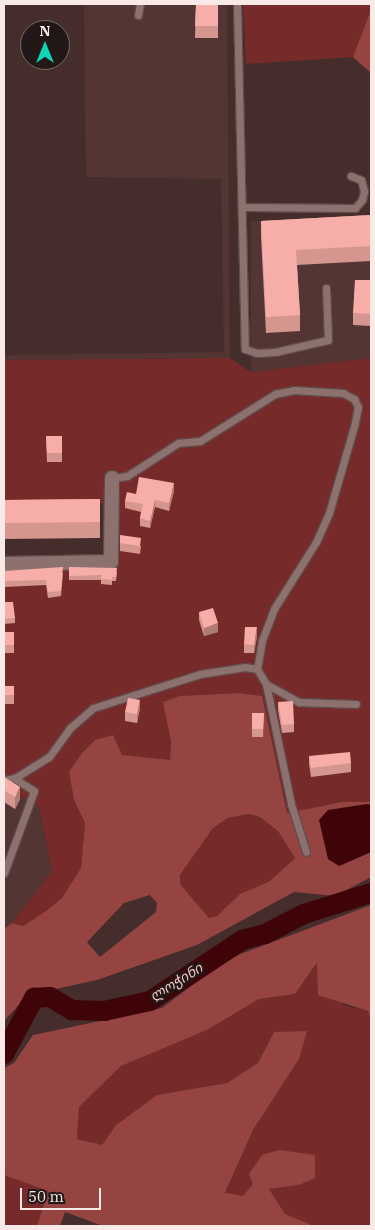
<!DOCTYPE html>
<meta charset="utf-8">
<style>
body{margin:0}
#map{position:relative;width:375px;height:1230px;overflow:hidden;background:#442d2b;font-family:"IBM Plex Serif","Noto Sans Georgian",serif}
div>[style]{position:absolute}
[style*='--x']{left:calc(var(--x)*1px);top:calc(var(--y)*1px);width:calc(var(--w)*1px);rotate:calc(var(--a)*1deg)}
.built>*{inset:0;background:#533533}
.green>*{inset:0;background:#762b2a}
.forest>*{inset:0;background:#954441}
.water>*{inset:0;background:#3e0408}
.river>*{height:20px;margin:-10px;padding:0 10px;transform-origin:10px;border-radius:10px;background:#3e0408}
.roads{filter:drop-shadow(1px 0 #604c4b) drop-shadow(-1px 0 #604c4b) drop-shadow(0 1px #604c4b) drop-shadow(0 -1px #604c4b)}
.service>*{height:7px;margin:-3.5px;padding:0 3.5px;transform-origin:3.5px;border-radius:3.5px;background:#8d716f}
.minor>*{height:14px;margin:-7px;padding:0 7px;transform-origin:7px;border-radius:7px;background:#8d716f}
.wall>*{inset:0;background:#d59690}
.shaded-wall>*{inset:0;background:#ae7a76}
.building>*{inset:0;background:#f8aea8}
span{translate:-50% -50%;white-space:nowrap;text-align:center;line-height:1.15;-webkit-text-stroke:5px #231818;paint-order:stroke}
.water-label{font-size:14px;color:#f4c3bf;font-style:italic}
.frame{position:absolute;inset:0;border:5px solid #f9eae8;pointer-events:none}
.north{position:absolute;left:20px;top:20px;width:50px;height:50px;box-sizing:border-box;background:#231818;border:1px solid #796c6b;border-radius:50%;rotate:0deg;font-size:14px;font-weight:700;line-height:20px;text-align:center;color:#f9eae8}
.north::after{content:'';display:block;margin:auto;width:18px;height:22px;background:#10d5b4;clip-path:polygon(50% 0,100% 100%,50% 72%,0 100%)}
.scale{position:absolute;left:20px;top:1188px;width:81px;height:22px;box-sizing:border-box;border:2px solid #f9eae8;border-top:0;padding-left:6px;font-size:15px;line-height:18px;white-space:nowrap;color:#f9eae8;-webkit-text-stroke:4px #231818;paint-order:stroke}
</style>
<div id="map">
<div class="built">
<i style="clip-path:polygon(84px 4px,227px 4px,230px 358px,4px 360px,4px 355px,224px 352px,221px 179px,86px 177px)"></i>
<i style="clip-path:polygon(371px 220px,371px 358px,251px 372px,251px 221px)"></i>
<i style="clip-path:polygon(4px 787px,39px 807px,52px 871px,12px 923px,4px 929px)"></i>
</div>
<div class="green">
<i style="clip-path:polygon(243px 4px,371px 4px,371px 10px,353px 57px,246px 64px)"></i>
<i style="clip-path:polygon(230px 358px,251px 372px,371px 358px,371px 802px,342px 802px,287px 813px,262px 696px,239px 693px,180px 696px,164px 702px,171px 741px,170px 761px,122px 755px,95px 740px,82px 753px,69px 772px,74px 800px,85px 823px,81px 868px,62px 898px,46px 911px,23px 926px,12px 923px,52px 871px,39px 807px,4px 787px,4px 571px,113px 566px,118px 503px,4px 506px,4px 360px)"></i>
<i style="clip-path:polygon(249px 814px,260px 817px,278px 831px,295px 858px,270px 881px,240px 894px,217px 917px,209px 918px,180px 884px,180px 875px,213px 828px,228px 818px)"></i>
<i style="clip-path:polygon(318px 963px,343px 1005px,368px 1011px,371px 1019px,371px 1226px,314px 1226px,285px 1214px,269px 1189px,299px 1185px,315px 1156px,253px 1184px,243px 1197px,225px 1194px,253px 1130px,299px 1059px,274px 1032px,258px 1063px,227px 1083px,157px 1095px,116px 1125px,102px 1146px,77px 1139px,79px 1107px,121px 1066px,207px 1030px,259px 999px,295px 994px)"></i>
<i style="clip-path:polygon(4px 1175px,48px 1191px,37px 1226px,4px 1226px)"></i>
</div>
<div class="forest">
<i style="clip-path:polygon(371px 10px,371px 73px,353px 57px)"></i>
<i style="clip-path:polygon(evenodd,239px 693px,262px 696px,287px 813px,342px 802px,371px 802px,339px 866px,371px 852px,371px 877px,335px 896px,294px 892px,197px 945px,97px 980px,28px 995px,4px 1021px,4px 929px,12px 923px,23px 926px,46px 911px,62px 898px,81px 868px,85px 823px,74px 800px,69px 772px,82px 753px,95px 740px,113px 735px,122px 755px,170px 760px,171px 741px,163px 702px,180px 696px,239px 693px,249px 814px,260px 817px,278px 831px,295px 858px,270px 881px,240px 894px,217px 916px,209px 918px,180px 884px,180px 875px,213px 828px,228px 818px,249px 814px,239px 693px,150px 895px,157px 903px,156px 912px,100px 957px,87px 942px,124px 903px,150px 895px)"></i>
<i style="clip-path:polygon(371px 905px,371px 1019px,368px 1011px,318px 995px,317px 963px,295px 994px,259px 999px,207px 1030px,121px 1066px,79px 1107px,77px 1139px,102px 1145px,116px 1125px,157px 1095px,227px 1083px,258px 1063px,274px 1032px,307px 1031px,299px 1059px,253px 1130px,225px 1193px,243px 1196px,253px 1184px,249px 1174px,262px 1155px,279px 1150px,315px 1155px,315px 1178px,299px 1185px,269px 1189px,285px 1214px,314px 1226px,103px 1226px,65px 1212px,60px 1226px,37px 1226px,48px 1191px,4px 1175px,4px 1068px,14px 1063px,33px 1035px,162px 1008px,227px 959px)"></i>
</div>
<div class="water">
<i style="clip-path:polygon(367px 804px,371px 805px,371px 852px,339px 866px,328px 859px,319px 820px,328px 810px)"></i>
</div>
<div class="river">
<i style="--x:4;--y:1054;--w:64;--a:-61.8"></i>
<i style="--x:34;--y:998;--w:16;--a:-4"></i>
<i style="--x:50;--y:997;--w:26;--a:31"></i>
<i style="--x:72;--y:1010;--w:32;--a:2"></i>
<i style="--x:104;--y:1011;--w:47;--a:-12.3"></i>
<i style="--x:150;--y:1001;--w:110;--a:-33.5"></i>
<i style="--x:242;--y:940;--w:24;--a:-15"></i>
<i style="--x:265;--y:934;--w:44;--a:-27.1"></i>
<i style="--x:304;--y:914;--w:70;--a:-17.4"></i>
</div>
<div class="roads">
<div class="service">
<i style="--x:237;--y:4;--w:345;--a:88.7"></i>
<i style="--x:245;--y:349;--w:13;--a:18"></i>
<i style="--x:257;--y:353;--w:18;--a:-3"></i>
<i style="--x:275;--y:352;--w:54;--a:-12.8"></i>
<i style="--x:328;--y:340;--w:52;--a:-92.2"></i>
<i style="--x:138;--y:15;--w:11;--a:-80"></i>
<i style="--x:242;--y:207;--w:113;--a:0.5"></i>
<i style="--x:355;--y:208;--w:11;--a:-49"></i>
<i style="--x:362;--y:200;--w:9;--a:-77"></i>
<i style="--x:364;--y:191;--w:11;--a:-105"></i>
<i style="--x:361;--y:180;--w:11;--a:-158"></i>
<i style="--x:112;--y:478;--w:15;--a:-8"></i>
<i style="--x:127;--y:476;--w:61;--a:-32.9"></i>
<i style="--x:178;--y:443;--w:22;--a:-5"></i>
<i style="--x:200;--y:441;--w:89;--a:-32.1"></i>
<i style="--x:275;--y:394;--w:19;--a:-12"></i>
<i style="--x:294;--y:390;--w:49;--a:3.5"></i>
<i style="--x:343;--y:393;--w:13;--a:29"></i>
<i style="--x:354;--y:399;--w:9;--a:63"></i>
<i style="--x:358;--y:407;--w:16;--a:101"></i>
<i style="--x:355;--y:423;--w:94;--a:106.1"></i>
<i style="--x:329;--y:513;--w:32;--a:114"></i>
<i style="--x:316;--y:542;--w:79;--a:122.1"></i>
<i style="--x:274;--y:609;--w:34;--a:111"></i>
<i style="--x:262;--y:641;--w:28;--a:100"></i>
<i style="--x:266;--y:684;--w:38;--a:29"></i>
<i style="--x:299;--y:702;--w:57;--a:2"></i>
<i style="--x:4;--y:780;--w:11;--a:-10"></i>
<i style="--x:15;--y:778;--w:40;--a:-32"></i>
<i style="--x:49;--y:757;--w:36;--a:-54"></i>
<i style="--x:70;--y:728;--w:30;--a:-41"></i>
<i style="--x:93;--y:708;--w:112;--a:-17.6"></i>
<i style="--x:200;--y:674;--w:46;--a:-8.8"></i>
<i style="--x:245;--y:667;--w:12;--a:9"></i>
<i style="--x:257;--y:669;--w:17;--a:59"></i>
<i style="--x:266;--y:684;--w:123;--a:78.2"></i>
<i style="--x:291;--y:804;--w:50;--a:72.6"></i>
<i style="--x:4;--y:873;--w:87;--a:-69.9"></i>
<i style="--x:34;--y:791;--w:24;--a:-147"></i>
</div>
<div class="minor">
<i style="--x:4;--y:564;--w:107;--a:-1.1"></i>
<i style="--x:111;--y:562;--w:84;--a:-89.3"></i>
</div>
</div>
<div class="wall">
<i style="clip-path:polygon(196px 4px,218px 4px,218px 38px,195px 38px)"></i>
<i style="clip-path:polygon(371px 215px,371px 261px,297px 265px,300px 315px,300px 331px,266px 333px,261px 237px,261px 221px)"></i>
<i style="clip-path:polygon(371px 280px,371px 326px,353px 325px,353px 313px)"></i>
<i style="clip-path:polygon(46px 436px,62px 436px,62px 462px,47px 462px)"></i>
<i style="clip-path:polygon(4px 453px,5px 477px,5px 485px,4px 485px)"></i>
<i style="clip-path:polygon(174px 491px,169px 511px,155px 507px,150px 528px,140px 526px,140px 518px,141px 512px,125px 508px,125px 501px,136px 494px)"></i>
<i style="clip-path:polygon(100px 499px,100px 538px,4px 539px,4px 500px)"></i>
<i style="clip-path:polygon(120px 535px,141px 546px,140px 554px,120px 551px)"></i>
<i style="clip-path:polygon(69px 567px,117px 572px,116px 581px,112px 581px,112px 585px,101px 584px,101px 580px,69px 580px)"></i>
<i style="clip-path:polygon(4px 571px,63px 573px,61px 596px,48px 598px,46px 585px,4px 587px)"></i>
<i style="clip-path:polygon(4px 602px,15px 618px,15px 623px,4px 624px)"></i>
<i style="clip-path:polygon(199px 612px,218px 632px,204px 636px,199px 620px)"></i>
<i style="clip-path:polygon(4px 632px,14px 632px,14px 653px,4px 653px)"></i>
<i style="clip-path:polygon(257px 636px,254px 653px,244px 653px,244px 644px)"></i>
<i style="clip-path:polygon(4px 686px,14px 686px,14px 704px,4px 704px)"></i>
<i style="clip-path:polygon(278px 702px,294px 724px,294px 732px,282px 733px,278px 710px)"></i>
<i style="clip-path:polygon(140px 708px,137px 723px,125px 721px,125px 712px)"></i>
<i style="clip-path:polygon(252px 713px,264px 713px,263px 737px,252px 737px)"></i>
<i style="clip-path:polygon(309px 756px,351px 763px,351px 772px,311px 777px,309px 764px)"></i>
<i style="clip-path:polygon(4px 777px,20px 799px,15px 809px,4px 802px)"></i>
</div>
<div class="shaded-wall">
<i style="clip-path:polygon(174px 483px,174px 491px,169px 511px,169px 503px)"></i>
<i style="clip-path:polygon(155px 500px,155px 507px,150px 528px,150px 521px)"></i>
<i style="clip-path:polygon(218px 623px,218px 632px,204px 636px,204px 628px)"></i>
<i style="clip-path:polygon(257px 627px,257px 636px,254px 653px,254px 645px)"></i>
<i style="clip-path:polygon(140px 700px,140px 708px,137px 723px,137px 714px)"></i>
<i style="clip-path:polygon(20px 787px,20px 799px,15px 809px,15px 797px)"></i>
</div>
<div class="building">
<i style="clip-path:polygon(196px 4px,218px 4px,218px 26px,195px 26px)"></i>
<i style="clip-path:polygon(371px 215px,371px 246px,296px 250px,300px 315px,266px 317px,261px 221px)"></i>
<i style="clip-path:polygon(355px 280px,371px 280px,371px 314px,353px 313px)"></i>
<i style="clip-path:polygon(46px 436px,62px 436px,62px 453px,47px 453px)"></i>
<i style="clip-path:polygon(4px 453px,5px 477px,4px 477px)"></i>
<i style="clip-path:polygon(139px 477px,174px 483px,169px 503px,155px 500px,150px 521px,140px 518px,143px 504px,125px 501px,127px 492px,136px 494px)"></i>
<i style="clip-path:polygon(100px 499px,100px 522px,4px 523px,4px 500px)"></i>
<i style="clip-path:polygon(120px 535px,141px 538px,140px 546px,120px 543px)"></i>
<i style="clip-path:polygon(63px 567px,61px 591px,48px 592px,46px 580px,4px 581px,4px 571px)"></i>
<i style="clip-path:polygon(69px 567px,117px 568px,116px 577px,112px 577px,112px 580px,101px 579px,102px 575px,69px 576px)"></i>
<i style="clip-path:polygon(4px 602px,13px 602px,15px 618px,4px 619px)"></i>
<i style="clip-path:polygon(213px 608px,218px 623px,204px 628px,199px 612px)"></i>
<i style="clip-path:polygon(245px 627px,257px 627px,254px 645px,244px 644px)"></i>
<i style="clip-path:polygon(4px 632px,14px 632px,14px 645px,4px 645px)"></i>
<i style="clip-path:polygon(4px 686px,14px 686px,14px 695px,4px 695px)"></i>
<i style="clip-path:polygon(128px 698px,140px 700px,137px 714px,125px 712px)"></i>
<i style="clip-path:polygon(293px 701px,294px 724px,282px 725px,278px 702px)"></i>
<i style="clip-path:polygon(252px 713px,264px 713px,263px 729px,252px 729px)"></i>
<i style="clip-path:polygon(350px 752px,351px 763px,311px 768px,309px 756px)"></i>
<i style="clip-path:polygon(4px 777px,20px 787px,15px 797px,4px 790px)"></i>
</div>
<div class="water-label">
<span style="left:176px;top:982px;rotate:-32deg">ლოჭინი</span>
</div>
<div class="frame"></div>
<div class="north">N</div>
<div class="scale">50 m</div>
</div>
